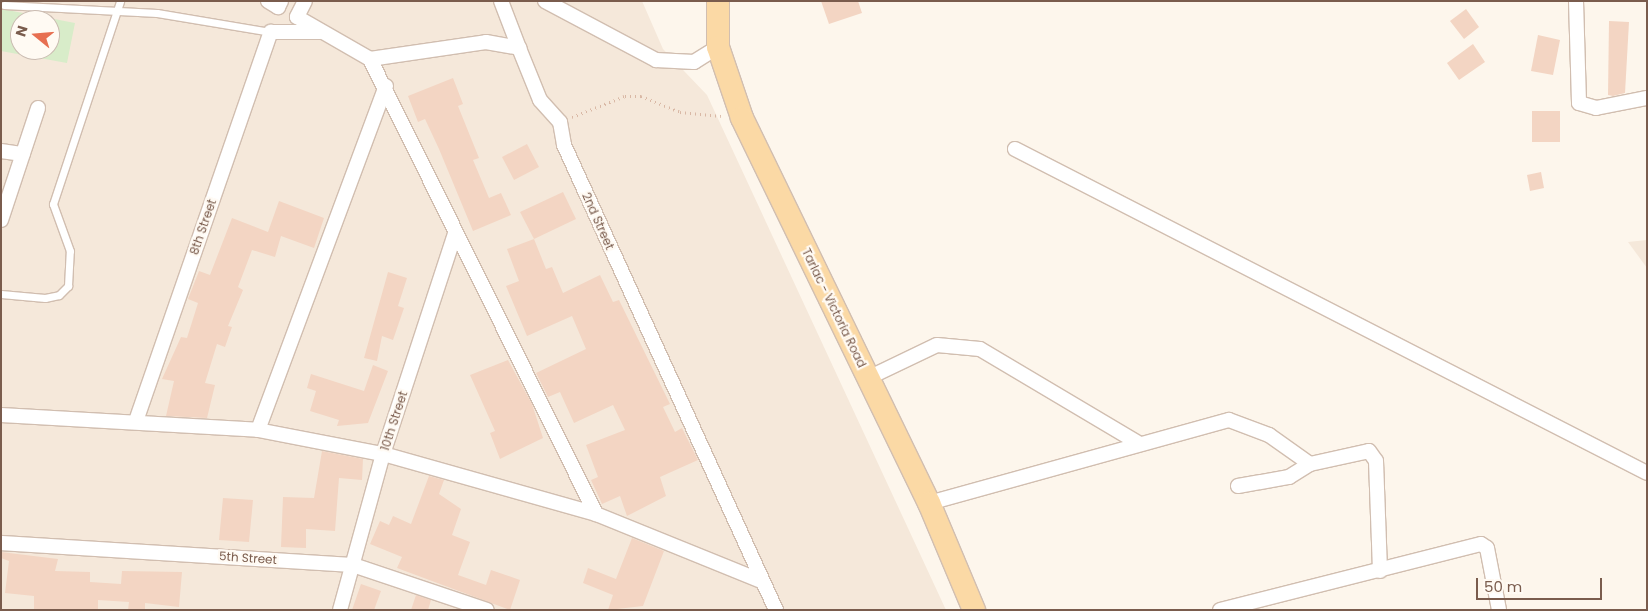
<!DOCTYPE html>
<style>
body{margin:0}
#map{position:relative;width:1648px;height:611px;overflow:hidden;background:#fdf6ec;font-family:Poppins,sans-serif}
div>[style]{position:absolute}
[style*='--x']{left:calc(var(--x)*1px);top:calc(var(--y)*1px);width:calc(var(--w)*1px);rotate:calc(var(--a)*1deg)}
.residential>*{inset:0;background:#f5e8da}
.green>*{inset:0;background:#d8ecc9}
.building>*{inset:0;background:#f3d5c3}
.path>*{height:3px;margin-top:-1.5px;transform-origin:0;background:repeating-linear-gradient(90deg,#d9b8a5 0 1px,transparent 0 5px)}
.roads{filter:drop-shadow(1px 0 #d1beb0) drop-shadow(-1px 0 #d1beb0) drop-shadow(0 1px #d1beb0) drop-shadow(0 -1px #d1beb0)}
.service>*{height:7px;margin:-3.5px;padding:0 3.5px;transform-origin:3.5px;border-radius:3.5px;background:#fff}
.minor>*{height:14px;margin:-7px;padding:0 7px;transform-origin:7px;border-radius:7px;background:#fff}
.primary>*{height:22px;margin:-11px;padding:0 11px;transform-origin:11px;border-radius:11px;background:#fbd9a5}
span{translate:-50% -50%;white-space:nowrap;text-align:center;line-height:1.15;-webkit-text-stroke:4.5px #fffaf3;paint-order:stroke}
.street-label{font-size:12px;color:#7a5c4d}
.frame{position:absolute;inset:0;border:2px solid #7a5c4d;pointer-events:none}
.north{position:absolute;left:10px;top:10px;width:50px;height:50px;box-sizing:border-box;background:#fffaf3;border:1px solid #cabbb1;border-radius:50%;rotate:287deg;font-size:14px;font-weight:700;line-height:20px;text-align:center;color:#7a5c4d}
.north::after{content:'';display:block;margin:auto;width:18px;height:22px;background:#e76f51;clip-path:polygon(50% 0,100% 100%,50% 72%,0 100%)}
.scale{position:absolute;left:1476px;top:578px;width:126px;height:22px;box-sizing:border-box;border:2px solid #7a5c4d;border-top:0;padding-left:6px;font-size:15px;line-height:18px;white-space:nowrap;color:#7a5c4d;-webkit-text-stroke:4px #fffaf3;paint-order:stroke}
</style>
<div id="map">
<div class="residential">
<i style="clip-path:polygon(evenodd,1px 1px,642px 1px,663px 49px,707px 95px,946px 610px,1px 610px,1px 1px,20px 20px,50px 20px,50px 50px,20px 50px,20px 20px)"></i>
<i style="clip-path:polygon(1647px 240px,1647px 268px,1628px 242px)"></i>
</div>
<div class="green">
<i style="clip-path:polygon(evenodd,2px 9px,75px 23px,67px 63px,1px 51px,2px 9px,20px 20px,50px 20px,50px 50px,20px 50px,20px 20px)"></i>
</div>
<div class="building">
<i style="clip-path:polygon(821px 1px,858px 1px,862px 13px,829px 24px)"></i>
<i style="clip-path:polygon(1466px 9px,1479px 27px,1464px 39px,1450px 21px)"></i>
<i style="clip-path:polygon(1609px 21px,1629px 22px,1625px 93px,1613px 96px,1608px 95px)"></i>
<i style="clip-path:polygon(1538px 35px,1560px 40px,1553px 75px,1531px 71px)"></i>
<i style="clip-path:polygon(1473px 44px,1485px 62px,1459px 80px,1447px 63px)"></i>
<i style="clip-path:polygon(453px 78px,463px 104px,458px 106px,479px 158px,473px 160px,489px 198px,501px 193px,511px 215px,473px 231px,439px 149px,425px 119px,418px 122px,408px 96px)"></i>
<i style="clip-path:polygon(1532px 111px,1560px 111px,1560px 142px,1532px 142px)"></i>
<i style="clip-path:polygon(527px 144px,539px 167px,514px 180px,502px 157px)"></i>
<i style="clip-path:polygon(1541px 172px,1544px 188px,1530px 191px,1527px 175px)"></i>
<i style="clip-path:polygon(563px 192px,576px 219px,534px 239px,520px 212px)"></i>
<i style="clip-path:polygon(279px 201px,324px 218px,314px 248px,281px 236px,275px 257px,252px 250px,238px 287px,243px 290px,228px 326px,232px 327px,225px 347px,217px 344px,205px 383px,215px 385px,207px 418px,166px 416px,174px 381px,162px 379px,181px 337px,187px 338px,198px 303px,188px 299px,199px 271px,210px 275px,232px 218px,268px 232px)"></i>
<i style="clip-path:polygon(534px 239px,546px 269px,552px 267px,563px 293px,600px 275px,613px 302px,619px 300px,670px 404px,663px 407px,675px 432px,682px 428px,698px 460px,660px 477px,666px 496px,627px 516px,620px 496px,602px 504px,591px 480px,598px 477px,586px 445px,625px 430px,613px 405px,574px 423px,560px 392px,548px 397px,536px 373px,586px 349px,572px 316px,527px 336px,506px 286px,519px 281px,507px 249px)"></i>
<i style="clip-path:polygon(388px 272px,407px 278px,398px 306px,404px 308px,393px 340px,382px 336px,377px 361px,364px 358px)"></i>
<i style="clip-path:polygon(508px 360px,532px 404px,543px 438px,500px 459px,490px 433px,495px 431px,470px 375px)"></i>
<i style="clip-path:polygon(373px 365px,388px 371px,368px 423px,337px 426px,339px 420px,310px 411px,316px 391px,307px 388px,311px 374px,364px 391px)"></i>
<i style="clip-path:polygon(322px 451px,363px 459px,362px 480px,339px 478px,335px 531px,306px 529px,306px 548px,281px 547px,283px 497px,314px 498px)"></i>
<i style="clip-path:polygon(429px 476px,444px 480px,439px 494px,461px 509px,452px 535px,470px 542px,458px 575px,486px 585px,491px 570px,520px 580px,510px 610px,397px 568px,402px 557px,370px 544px,380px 521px,389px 525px,393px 516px,411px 524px)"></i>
<i style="clip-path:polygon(223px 498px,253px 500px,249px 542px,219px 540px)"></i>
<i style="clip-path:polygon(632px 538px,664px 551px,643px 606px,608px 610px,613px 595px,583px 583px,588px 568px,616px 579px)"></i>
<i style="clip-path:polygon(1px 552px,58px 559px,55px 571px,90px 572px,90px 582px,121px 584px,122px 571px,182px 572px,179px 607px,145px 603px,145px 610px,128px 610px,129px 602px,98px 600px,98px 610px,34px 610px,34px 596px,5px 593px,9px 561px,1px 558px)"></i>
<i style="clip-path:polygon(361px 584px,381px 591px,374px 610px,352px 610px)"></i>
<i style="clip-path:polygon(416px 595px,431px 600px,428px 610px,411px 610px)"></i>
</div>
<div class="path">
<i style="--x:572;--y:117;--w:57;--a:-21.6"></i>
<i style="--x:625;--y:96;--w:16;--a:0"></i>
<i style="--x:641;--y:96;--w:42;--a:22.3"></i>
<i style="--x:680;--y:112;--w:41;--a:5.6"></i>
</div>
<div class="roads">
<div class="service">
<i style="--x:4;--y:5;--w:153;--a:3"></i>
<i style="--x:157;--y:13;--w:116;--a:9.5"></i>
<i style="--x:1;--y:294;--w:44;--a:5.2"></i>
<i style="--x:45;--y:298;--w:14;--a:-12"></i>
<i style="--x:59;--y:295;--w:13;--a:-45"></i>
<i style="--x:68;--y:286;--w:35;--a:-87"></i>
<i style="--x:70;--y:251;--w:50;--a:-109.9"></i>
<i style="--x:53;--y:204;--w:214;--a:-71.7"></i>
</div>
<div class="minor">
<i style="--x:268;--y:1;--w:12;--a:31"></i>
<i style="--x:278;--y:7;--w:7;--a:-63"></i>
<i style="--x:305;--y:1;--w:18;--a:117"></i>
<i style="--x:297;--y:17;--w:84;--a:29.9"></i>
<i style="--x:370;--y:59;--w:117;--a:-8.3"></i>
<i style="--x:486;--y:42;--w:34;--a:10"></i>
<i style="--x:519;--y:48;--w:56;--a:68"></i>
<i style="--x:540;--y:100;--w:30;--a:48"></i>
<i style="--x:560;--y:122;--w:23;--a:80"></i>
<i style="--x:564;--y:145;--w:511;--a:65.49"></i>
<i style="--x:501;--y:1;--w:50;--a:69"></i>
<i style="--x:545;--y:1;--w:126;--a:28"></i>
<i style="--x:656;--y:60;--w:38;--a:3"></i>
<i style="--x:694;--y:62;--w:28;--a:-32"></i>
<i style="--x:1576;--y:1;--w:102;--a:88.3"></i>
<i style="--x:1579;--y:103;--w:18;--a:16"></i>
<i style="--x:1596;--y:108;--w:52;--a:-11.1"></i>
<i style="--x:370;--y:59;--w:508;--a:63.59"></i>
<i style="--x:1015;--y:149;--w:710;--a:27.14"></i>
<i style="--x:1;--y:151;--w:22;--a:8"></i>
<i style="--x:1;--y:220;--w:118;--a:-71.7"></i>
<i style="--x:868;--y:378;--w:76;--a:-25.6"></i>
<i style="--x:937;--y:345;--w:43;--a:5.3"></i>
<i style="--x:980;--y:349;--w:186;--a:30.7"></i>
<i style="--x:1;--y:415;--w:257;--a:3.3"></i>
<i style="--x:258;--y:430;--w:127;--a:10.9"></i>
<i style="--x:383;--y:454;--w:221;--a:15.7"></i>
<i style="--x:596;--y:514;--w:178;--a:22.1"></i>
<i style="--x:136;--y:421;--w:412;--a:-70.9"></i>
<i style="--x:271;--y:32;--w:49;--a:0"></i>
<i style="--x:258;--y:430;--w:367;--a:-69.6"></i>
<i style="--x:1238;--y:486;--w:52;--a:-10"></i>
<i style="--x:1289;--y:477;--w:25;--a:-32"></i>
<i style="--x:1310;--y:464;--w:60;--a:-12.4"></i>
<i style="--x:1369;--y:451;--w:12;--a:55"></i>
<i style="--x:1376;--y:461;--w:110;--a:87.9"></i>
<i style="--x:929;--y:503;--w:311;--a:-15.5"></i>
<i style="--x:1229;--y:420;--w:43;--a:20.6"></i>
<i style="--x:1269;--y:435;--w:50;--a:35.3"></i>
<i style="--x:1;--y:543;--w:353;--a:3.6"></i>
<i style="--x:353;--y:565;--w:141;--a:18.6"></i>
<i style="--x:340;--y:610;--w:162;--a:-74.6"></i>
<i style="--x:383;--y:454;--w:231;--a:-71.9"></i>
<i style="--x:1220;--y:610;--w:269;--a:-14.2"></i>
<i style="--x:1481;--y:544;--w:7;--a:34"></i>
<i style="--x:1487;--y:548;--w:63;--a:79"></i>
</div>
<div class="primary">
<i style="--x:718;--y:1;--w:46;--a:90"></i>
<i style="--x:718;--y:47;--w:75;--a:71.3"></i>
<i style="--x:742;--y:118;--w:428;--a:64.1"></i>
<i style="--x:929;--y:503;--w:116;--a:67.2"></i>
</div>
</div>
<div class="street-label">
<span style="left:598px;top:221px;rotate:66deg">2nd Street</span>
<span style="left:203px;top:227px;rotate:-71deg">8th Street</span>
<span style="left:834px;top:308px;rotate:64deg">Tarlac - Victoria Road</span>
<span style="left:394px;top:421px;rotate:-72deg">10th Street</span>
<span style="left:248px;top:558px;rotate:4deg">5th Street</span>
</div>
<div class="frame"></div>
<div class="north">N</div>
<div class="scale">50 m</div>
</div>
